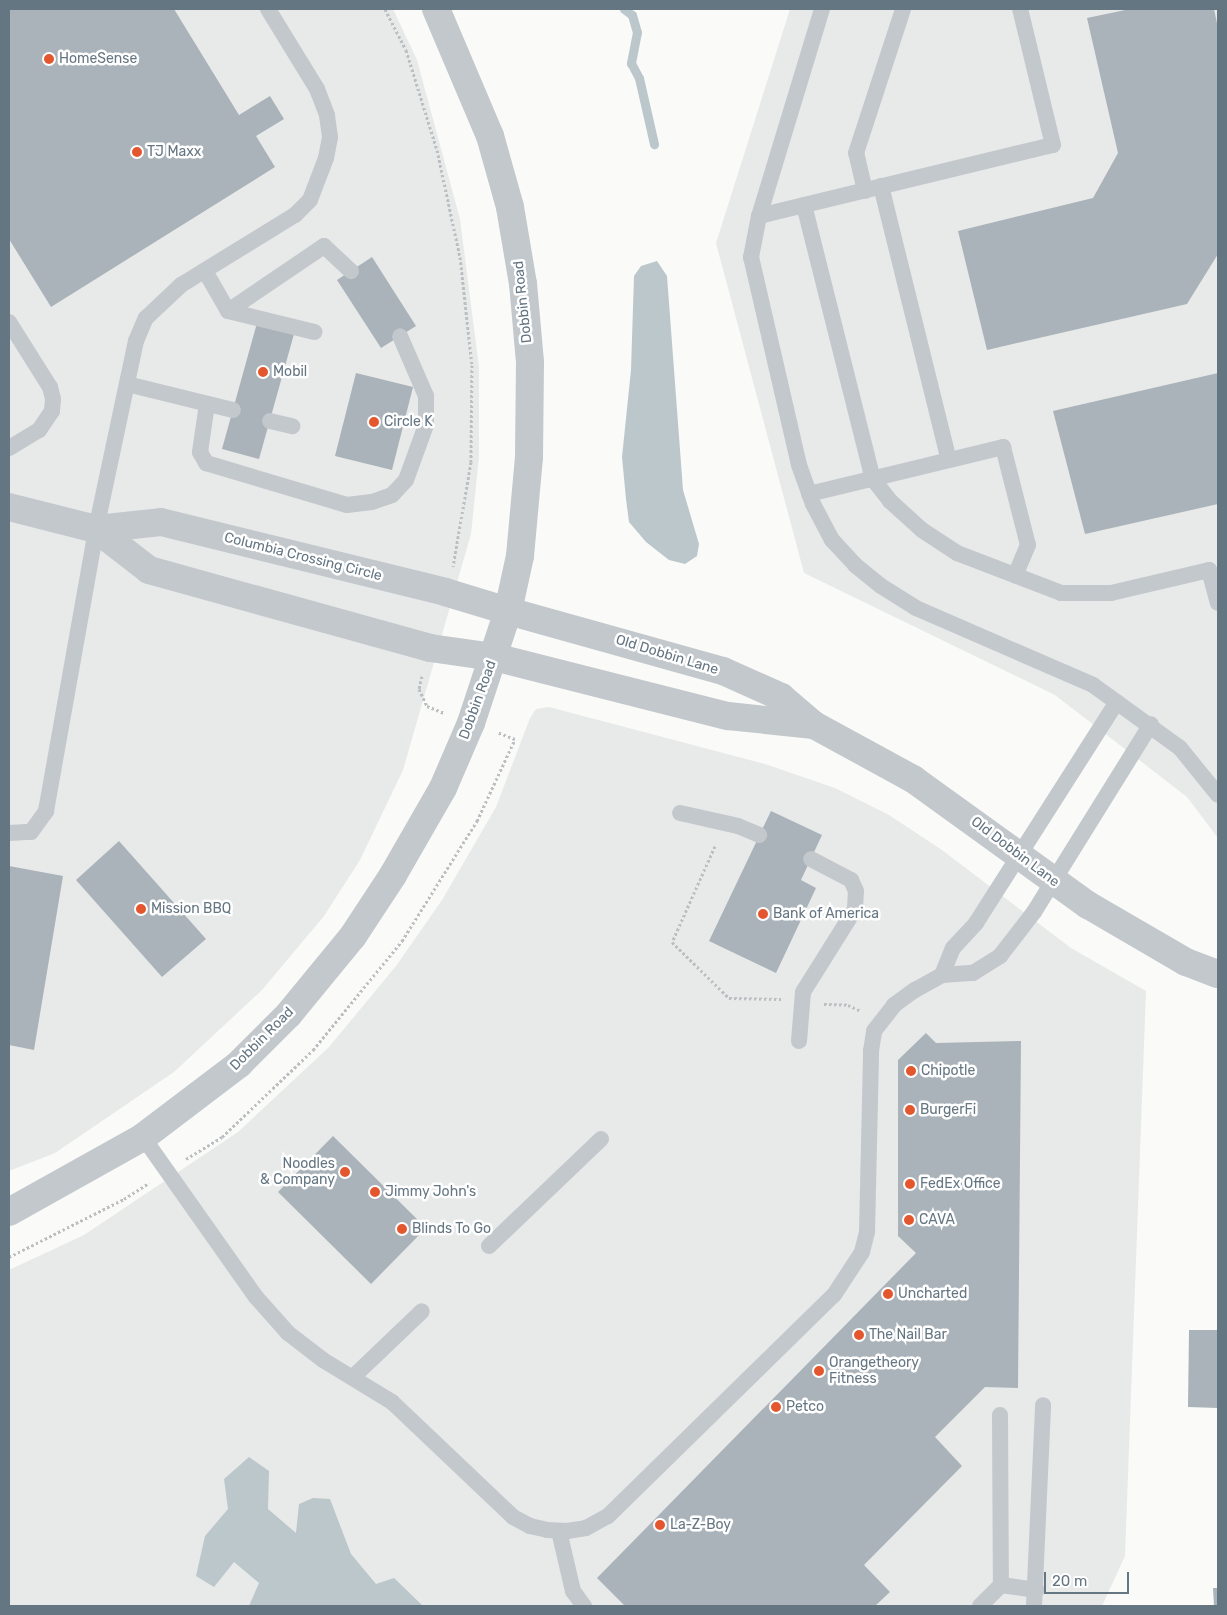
<!DOCTYPE html>
<style>
body{margin:0}
#map{position:relative;width:1227px;height:1615px;overflow:hidden;background:#fafaf8;font-family:Rubik,sans-serif}
div>[style]{position:absolute}
[style*='--x']{left:calc(var(--x)*1px);top:calc(var(--y)*1px);width:calc(var(--w)*1px);rotate:calc(var(--a)*1deg)}
.built>*{inset:0;background:#e8e9e9}
.water>*{inset:0;background:#bbc7cb}
.stream>*{height:9px;margin:-4.5px;padding:0 4.5px;transform-origin:4.5px;border-radius:4.5px;background:#bbc7cb}
.building>*{inset:0;background:#aab3b9}
.path>*{height:3px;margin-top:-1.5px;transform-origin:0;background:repeating-linear-gradient(90deg,#bbbfc2 0 2.5px,transparent 0 5px)}
.service>*{height:16px;margin:-8px;padding:0 8px;transform-origin:8px;border-radius:8px;background:#c3c8cc}
.minor>*{height:28px;margin:-14px;padding:0 14px;transform-origin:14px;border-radius:14px;background:#c3c8cc}
.tertiary>*{height:28px;margin:-14px;padding:0 14px;transform-origin:14px;border-radius:14px;background:#c3c8cc}
.dots>*{width:14px;height:14px;translate:-50% -50%;box-sizing:border-box;border:2px solid #fff;border-radius:50%}
span{translate:-50% -50%;white-space:nowrap;text-align:center;line-height:1.15;-webkit-text-stroke:5px #fff;paint-order:stroke}
.poi-label{font-size:14px;color:#657683}
.left{translate:0 -50%;text-align:left}
.right{translate:-100% -50%;text-align:right}
.street-label{font-size:14px;color:#657683}
.frame{position:absolute;inset:0;border:10px solid #657683;pointer-events:none}
.scale{position:absolute;left:1044px;top:1572px;width:85px;height:22px;box-sizing:border-box;border:2px solid #657683;border-top:0;padding-left:6px;font-size:15px;line-height:18px;white-space:nowrap;color:#657683;-webkit-text-stroke:4px #fff;paint-order:stroke}
</style>
<div id="map">
<div class="built">
<i style="clip-path:polygon(9px 9px,393px 9px,417px 60px,460px 219px,479px 367px,479px 457px,471px 534px,403px 770px,360px 860px,324px 916px,262px 990px,174px 1072px,55px 1153px,9px 1171px)"></i>
<i style="clip-path:polygon(790px 9px,1218px 9px,1218px 838px,1187px 797px,1055px 695px,804px 573px,716px 243px)"></i>
<i style="clip-path:polygon(549px 707px,765px 764px,835px 788px,889px 815px,942px 850px,1071px 948px,1146px 991px,1125px 1556px,1102px 1606px,9px 1606px,9px 1270px,84px 1235px,238px 1132px,329px 1047px,396px 966px,442px 900px,496px 807px,530px 718px,536px 709px)"></i>
</div>
<div class="water">
<i style="clip-path:polygon(657px 261px,667px 276px,683px 490px,699px 544px,697px 556px,685px 564px,669px 560px,646px 542px,629px 522px,626px 499px,622px 457px,631px 370px,634px 276px,641px 266px)"></i>
<i style="clip-path:polygon(249px 1457px,269px 1471px,268px 1509px,296px 1533px,299px 1504px,313px 1498px,330px 1499px,351px 1554px,376px 1584px,394px 1578px,423px 1606px,249px 1606px,259px 1583px,234px 1562px,214px 1587px,196px 1576px,205px 1536px,228px 1509px,224px 1479px)"></i>
</div>
<div class="stream">
<i style="--x:624;--y:9;--w:10;--a:37"></i>
<i style="--x:632;--y:15;--w:18;--a:74"></i>
<i style="--x:637;--y:32;--w:32;--a:101"></i>
<i style="--x:631;--y:63;--w:17;--a:62"></i>
<i style="--x:639;--y:78;--w:68;--a:77.2"></i>
</div>
<div class="building">
<i style="clip-path:polygon(9px 9px,174px 9px,239px 115px,270px 96px,284px 119px,256px 136px,275px 167px,51px 307px,9px 239px)"></i>
<i style="clip-path:polygon(1130px 9px,1214px 9px,1218px 28px,1218px 254px,1187px 304px,987px 350px,958px 231px,1093px 198px,1118px 153px,1087px 18px)"></i>
<i style="clip-path:polygon(372px 257px,416px 326px,381px 348px,337px 280px)"></i>
<i style="clip-path:polygon(257px 323px,294px 334px,259px 459px,222px 449px)"></i>
<i style="clip-path:polygon(356px 373px,413px 387px,392px 470px,335px 456px)"></i>
<i style="clip-path:polygon(1218px 373px,1218px 504px,1085px 534px,1053px 411px)"></i>
<i style="clip-path:polygon(771px 811px,822px 835px,801px 880px,816px 888px,776px 973px,709px 941px)"></i>
<i style="clip-path:polygon(119px 841px,206px 939px,162px 977px,76px 880px)"></i>
<i style="clip-path:polygon(9px 866px,63px 876px,34px 1050px,9px 1045px)"></i>
<i style="clip-path:polygon(926px 1033px,936px 1043px,1021px 1041px,1018px 1388px,985px 1387px,935px 1437px,962px 1466px,864px 1565px,890px 1592px,875px 1606px,625px 1606px,597px 1578px,916px 1253px,898px 1236px,898px 1060px)"></i>
<i style="clip-path:polygon(333px 1136px,426px 1228px,371px 1284px,278px 1192px)"></i>
<i style="clip-path:polygon(1189px 1330px,1218px 1330px,1218px 1408px,1188px 1407px)"></i>
<i style="clip-path:polygon(1213px 1588px,1218px 1588px,1218px 1606px,1214px 1606px)"></i>
</div>
<div class="path">
<i style="--x:385;--y:9;--w:46;--a:62.9"></i>
<i style="--x:406;--y:50;--w:105;--a:72.8"></i>
<i style="--x:437;--y:150;--w:109;--a:77.9"></i>
<i style="--x:460;--y:257;--w:109;--a:83.7"></i>
<i style="--x:472;--y:365;--w:97;--a:90.6"></i>
<i style="--x:471;--y:462;--w:106;--a:99.8"></i>
<i style="--x:422;--y:676;--w:13;--a:103"></i>
<i style="--x:419;--y:689;--w:19;--a:65"></i>
<i style="--x:427;--y:706;--w:18;--a:22"></i>
<i style="--x:715;--y:846;--w:105;--a:114.1"></i>
<i style="--x:672;--y:942;--w:80;--a:44.5"></i>
<i style="--x:729;--y:998;--w:52;--a:1.1"></i>
<i style="--x:824;--y:1004;--w:24;--a:2"></i>
<i style="--x:848;--y:1005;--w:14;--a:25"></i>
<i style="--x:186;--y:1159;--w:42;--a:-31.4"></i>
<i style="--x:222;--y:1137;--w:126;--a:-43.7"></i>
<i style="--x:313;--y:1050;--w:141;--a:-50.8"></i>
<i style="--x:402;--y:941;--w:142;--a:-58"></i>
<i style="--x:477;--y:821;--w:90;--a:-65.1"></i>
<i style="--x:515;--y:739;--w:19;--a:-159"></i>
<i style="--x:9;--y:1257;--w:129;--a:-26.8"></i>
<i style="--x:124;--y:1199;--w:30;--a:-33"></i>
</div>
<div class="service">
<i style="--x:822;--y:9;--w:216;--a:106.9"></i>
<i style="--x:759;--y:216;--w:42;--a:101"></i>
<i style="--x:751;--y:257;--w:213;--a:77"></i>
<i style="--x:799;--y:465;--w:41;--a:70.3"></i>
<i style="--x:813;--y:504;--w:41;--a:62.2"></i>
<i style="--x:832;--y:540;--w:34;--a:47"></i>
<i style="--x:855;--y:565;--w:33;--a:39"></i>
<i style="--x:881;--y:586;--w:41;--a:32.2"></i>
<i style="--x:916;--y:608;--w:193;--a:23.5"></i>
<i style="--x:1093;--y:685;--w:107;--a:35.9"></i>
<i style="--x:1180;--y:748;--w:60;--a:51"></i>
<i style="--x:881;--y:186;--w:282;--a:76.1"></i>
<i style="--x:865;--y:191;--w:39;--a:-103"></i>
<i style="--x:856;--y:153;--w:151;--a:-71.9"></i>
<i style="--x:804;--y:205;--w:283;--a:75.9"></i>
<i style="--x:873;--y:479;--w:28;--a:52"></i>
<i style="--x:890;--y:501;--w:43;--a:42.2"></i>
<i style="--x:922;--y:530;--w:42;--a:33.3"></i>
<i style="--x:957;--y:553;--w:111;--a:21"></i>
<i style="--x:1061;--y:593;--w:50;--a:0"></i>
<i style="--x:1111;--y:593;--w:101;--a:-13.2"></i>
<i style="--x:1209;--y:570;--w:34;--a:75"></i>
<i style="--x:759;--y:216;--w:302;--a:-13.6"></i>
<i style="--x:1053;--y:145;--w:140;--a:-103.6"></i>
<i style="--x:205;--y:271;--w:46;--a:60.1"></i>
<i style="--x:228;--y:311;--w:89;--a:13.6"></i>
<i style="--x:228;--y:311;--w:116;--a:-34.1"></i>
<i style="--x:324;--y:246;--w:37;--a:43"></i>
<i style="--x:9;--y:322;--w:77;--a:57.8"></i>
<i style="--x:50;--y:387;--w:12;--a:76"></i>
<i style="--x:53;--y:399;--w:12;--a:95"></i>
<i style="--x:52;--y:411;--w:23;--a:124"></i>
<i style="--x:39;--y:430;--w:35;--a:149"></i>
<i style="--x:127;--y:384;--w:109;--a:13.8"></i>
<i style="--x:207;--y:404;--w:49;--a:98.3"></i>
<i style="--x:200;--y:452;--w:13;--a:61"></i>
<i style="--x:206;--y:463;--w:147;--a:16.6"></i>
<i style="--x:347;--y:505;--w:25;--a:-7"></i>
<i style="--x:372;--y:502;--w:21;--a:-19"></i>
<i style="--x:392;--y:495;--w:21;--a:-47"></i>
<i style="--x:406;--y:480;--w:59;--a:-70"></i>
<i style="--x:426;--y:425;--w:29;--a:-90"></i>
<i style="--x:426;--y:396;--w:65;--a:-113.4"></i>
<i style="--x:270;--y:421;--w:23;--a:13"></i>
<i style="--x:809;--y:494;--w:200;--a:-13.6"></i>
<i style="--x:1003;--y:447;--w:101;--a:75.7"></i>
<i style="--x:1028;--y:545;--w:33;--a:113"></i>
<i style="--x:680;--y:813;--w:59;--a:12.6"></i>
<i style="--x:738;--y:826;--w:23;--a:23"></i>
<i style="--x:9;--y:833;--w:22;--a:-3"></i>
<i style="--x:31;--y:832;--w:26;--a:-54"></i>
<i style="--x:46;--y:811;--w:286;--a:-79.9"></i>
<i style="--x:96;--y:529;--w:192;--a:-78"></i>
<i style="--x:136;--y:341;--w:25;--a:-67"></i>
<i style="--x:146;--y:318;--w:48;--a:-43.3"></i>
<i style="--x:181;--y:285;--w:134;--a:-31.6"></i>
<i style="--x:295;--y:215;--w:21;--a:-45"></i>
<i style="--x:310;--y:200;--w:45;--a:-69.1"></i>
<i style="--x:326;--y:158;--w:21;--a:-79"></i>
<i style="--x:330;--y:137;--w:22;--a:-98"></i>
<i style="--x:327;--y:115;--w:28;--a:-111"></i>
<i style="--x:317;--y:89;--w:94;--a:-121.5"></i>
<i style="--x:942;--y:975;--w:29;--a:-68"></i>
<i style="--x:953;--y:948;--w:34;--a:-47"></i>
<i style="--x:976;--y:923;--w:262;--a:-57.5"></i>
<i style="--x:799;--y:1041;--w:49;--a:-85.3"></i>
<i style="--x:803;--y:992;--w:98;--a:-57.9"></i>
<i style="--x:855;--y:909;--w:18;--a:-87"></i>
<i style="--x:856;--y:891;--w:12;--a:-114"></i>
<i style="--x:851;--y:880;--w:45;--a:-152.3"></i>
<i style="--x:143;--y:1137;--w:196;--a:54.8"></i>
<i style="--x:256;--y:1297;--w:48;--a:48.4"></i>
<i style="--x:288;--y:1333;--w:44;--a:37.6"></i>
<i style="--x:323;--y:1360;--w:81;--a:31.3"></i>
<i style="--x:392;--y:1402;--w:167;--a:43.5"></i>
<i style="--x:513;--y:1517;--w:19;--a:28"></i>
<i style="--x:530;--y:1526;--w:17;--a:13"></i>
<i style="--x:547;--y:1530;--w:20;--a:3"></i>
<i style="--x:567;--y:1531;--w:19;--a:-9"></i>
<i style="--x:586;--y:1528;--w:25;--a:-29"></i>
<i style="--x:608;--y:1516;--w:316;--a:-44.4"></i>
<i style="--x:834;--y:1295;--w:51;--a:-56.9"></i>
<i style="--x:862;--y:1252;--w:21;--a:-76"></i>
<i style="--x:867;--y:1232;--w:181;--a:-88.7"></i>
<i style="--x:871;--y:1051;--w:20;--a:-81"></i>
<i style="--x:874;--y:1031;--w:33;--a:-52"></i>
<i style="--x:894;--y:1005;--w:26;--a:-36"></i>
<i style="--x:915;--y:990;--w:31;--a:-29"></i>
<i style="--x:942;--y:975;--w:31;--a:-4"></i>
<i style="--x:973;--y:973;--w:32;--a:-32"></i>
<i style="--x:1000;--y:956;--w:56;--a:-52.3"></i>
<i style="--x:1034;--y:912;--w:221;--a:-58.1"></i>
<i style="--x:489;--y:1246;--w:155;--a:-43.7"></i>
<i style="--x:353;--y:1377;--w:95;--a:-43.7"></i>
<i style="--x:1000;--y:1415;--w:170;--a:89.7"></i>
<i style="--x:559;--y:1531;--w:62;--a:76.9"></i>
<i style="--x:573;--y:1591;--w:19;--a:54"></i>
<i style="--x:980;--y:1606;--w:30;--a:-45"></i>
<i style="--x:1001;--y:1585;--w:36;--a:8"></i>
<i style="--x:1034;--y:1606;--w:201;--a:-87.4"></i>
</div>
<div class="minor">
<i style="--x:9;--y:507;--w:90;--a:14.2"></i>
<i style="--x:96;--y:529;--w:65;--a:-6.1"></i>
<i style="--x:161;--y:522;--w:292;--a:13.8"></i>
<i style="--x:445;--y:592;--w:66;--a:16.8"></i>
<i style="--x:96;--y:529;--w:67;--a:37.7"></i>
<i style="--x:149;--y:570;--w:292;--a:15.5"></i>
<i style="--x:430;--y:648;--w:65;--a:8"></i>
</div>
<div class="tertiary">
<i style="--x:508;--y:611;--w:223;--a:15.6"></i>
<i style="--x:723;--y:671;--w:64;--a:24.1"></i>
<i style="--x:781;--y:697;--w:43;--a:40.3"></i>
<i style="--x:814;--y:725;--w:113;--a:28.6"></i>
<i style="--x:913;--y:779;--w:216;--a:35.8"></i>
<i style="--x:1088;--y:905;--w:113;--a:30.2"></i>
<i style="--x:1186;--y:962;--w:34;--a:21"></i>
<i style="--x:494;--y:657;--w:241;--a:14.2"></i>
<i style="--x:728;--y:716;--w:86;--a:6"></i>
<i style="--x:9;--y:1212;--w:154;--a:-29.2"></i>
<i style="--x:143;--y:1137;--w:121;--a:-37.2"></i>
<i style="--x:239;--y:1064;--w:71;--a:-45"></i>
<i style="--x:289;--y:1014;--w:101;--a:-50.6"></i>
<i style="--x:353;--y:936;--w:73;--a:-56.7"></i>
<i style="--x:393;--y:875;--w:100;--a:-60.1"></i>
<i style="--x:443;--y:788;--w:71;--a:-66.7"></i>
<i style="--x:471;--y:723;--w:118;--a:-71.7"></i>
<i style="--x:508;--y:611;--w:56;--a:-77.7"></i>
<i style="--x:520;--y:556;--w:99;--a:-84.8"></i>
<i style="--x:529;--y:457;--w:95;--a:-89.4"></i>
<i style="--x:530;--y:362;--w:78;--a:-95.1"></i>
<i style="--x:523;--y:284;--w:78;--a:-99.6"></i>
<i style="--x:510;--y:207;--w:74;--a:-105.7"></i>
<i style="--x:490;--y:136;--w:138;--a:-113"></i>
</div>
<div class="dots">
<i style="left:49px;top:59px;background:#e4572e"></i>
<i style="left:137px;top:152px;background:#e4572e"></i>
<i style="left:263px;top:372px;background:#e4572e"></i>
<i style="left:374px;top:422px;background:#e4572e"></i>
<i style="left:141px;top:909px;background:#e4572e"></i>
<i style="left:763px;top:914px;background:#e4572e"></i>
<i style="left:911px;top:1071px;background:#e4572e"></i>
<i style="left:910px;top:1110px;background:#e4572e"></i>
<i style="left:345px;top:1172px;background:#e4572e"></i>
<i style="left:910px;top:1184px;background:#e4572e"></i>
<i style="left:375px;top:1192px;background:#e4572e"></i>
<i style="left:909px;top:1220px;background:#e4572e"></i>
<i style="left:402px;top:1229px;background:#e4572e"></i>
<i style="left:888px;top:1294px;background:#e4572e"></i>
<i style="left:859px;top:1335px;background:#e4572e"></i>
<i style="left:819px;top:1371px;background:#e4572e"></i>
<i style="left:776px;top:1407px;background:#e4572e"></i>
<i style="left:660px;top:1525px;background:#e4572e"></i>
</div>
<div class="poi-label">
<span class="left" style="left:59px;top:59px">HomeSense</span>
<span class="left" style="left:147px;top:152px">TJ Maxx</span>
<span class="left" style="left:273px;top:372px">Mobil</span>
<span class="left" style="left:384px;top:422px">Circle K</span>
<span class="left" style="left:151px;top:909px">Mission BBQ</span>
<span class="left" style="left:773px;top:914px">Bank of America</span>
<span class="left" style="left:921px;top:1071px">Chipotle</span>
<span class="left" style="left:920px;top:1110px">BurgerFi</span>
<span class="right" style="left:335px;top:1172px">Noodles<br>&amp; Company</span>
<span class="left" style="left:920px;top:1184px">FedEx Office</span>
<span class="left" style="left:385px;top:1192px">Jimmy John's</span>
<span class="left" style="left:919px;top:1220px">CAVA</span>
<span class="left" style="left:412px;top:1229px">Blinds To Go</span>
<span class="left" style="left:898px;top:1294px">Uncharted</span>
<span class="left" style="left:869px;top:1335px">The Nail Bar</span>
<span class="left" style="left:829px;top:1371px">Orangetheory<br>Fitness</span>
<span class="left" style="left:786px;top:1407px">Petco</span>
<span class="left" style="left:670px;top:1525px">La-Z-Boy</span>
</div>
<div class="street-label">
<span style="left:523px;top:302px;rotate:-96deg">Dobbin Road</span>
<span style="left:303px;top:557px;rotate:14deg">Columbia Crossing Circle</span>
<span style="left:667px;top:655px;rotate:17deg">Old Dobbin Lane</span>
<span style="left:478px;top:700px;rotate:-70deg">Dobbin Road</span>
<span style="left:1015px;top:852px;rotate:37deg">Old Dobbin Lane</span>
<span style="left:262px;top:1039px;rotate:-45deg">Dobbin Road</span>
</div>
<div class="frame"></div>
<div class="scale">20 m</div>
</div>
